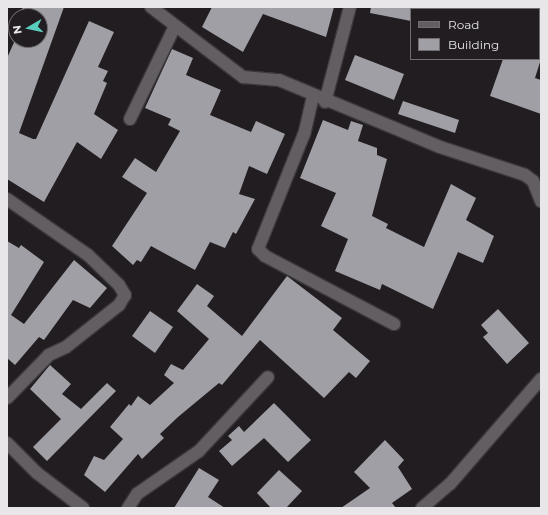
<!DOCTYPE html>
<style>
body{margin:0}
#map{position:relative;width:548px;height:515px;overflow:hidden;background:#211d20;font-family:Montserrat,sans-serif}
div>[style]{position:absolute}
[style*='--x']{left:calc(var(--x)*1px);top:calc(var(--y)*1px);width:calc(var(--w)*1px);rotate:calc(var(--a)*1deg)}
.building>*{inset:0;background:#a09fa5}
.roads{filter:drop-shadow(1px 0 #3b383b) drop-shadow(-1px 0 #3b383b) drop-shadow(0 1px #3b383b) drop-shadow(0 -1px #3b383b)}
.street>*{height:12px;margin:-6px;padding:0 6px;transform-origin:6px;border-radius:6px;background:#625e62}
span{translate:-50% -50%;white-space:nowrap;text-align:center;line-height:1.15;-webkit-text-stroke:4px #211d20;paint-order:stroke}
.frame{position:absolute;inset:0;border:8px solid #e8e6e8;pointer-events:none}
.legend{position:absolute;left:410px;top:8px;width:130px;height:52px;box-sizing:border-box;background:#211d20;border:1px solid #716d70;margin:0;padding:5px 7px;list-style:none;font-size:12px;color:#e8e6e8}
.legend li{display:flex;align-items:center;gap:8px;height:20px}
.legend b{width:20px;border:1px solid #716d70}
.north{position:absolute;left:8px;top:8px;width:40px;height:40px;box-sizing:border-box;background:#211d20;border:1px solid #716d70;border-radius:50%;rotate:261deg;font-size:11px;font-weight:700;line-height:16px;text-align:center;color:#e8e6e8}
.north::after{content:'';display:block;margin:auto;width:14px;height:18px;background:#5acebd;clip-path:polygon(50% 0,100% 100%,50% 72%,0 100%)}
</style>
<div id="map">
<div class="building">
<i style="clip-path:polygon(23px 7px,64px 7px,19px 133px,33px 139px,36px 139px,89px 21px,114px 32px,98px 67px,108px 71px,103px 81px,107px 83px,94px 114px,118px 130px,101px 159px,77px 142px,44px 202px,7px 179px,7px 58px,16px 38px,40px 40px,40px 16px,20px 16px)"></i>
<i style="clip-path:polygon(212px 7px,334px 7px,326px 37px,263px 14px,243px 52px,202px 27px)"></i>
<i style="clip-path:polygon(371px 7px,411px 7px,411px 21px,370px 13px)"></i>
<i style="clip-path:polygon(15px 16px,16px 17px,16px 38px,9px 35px)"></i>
<i style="clip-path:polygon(172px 49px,193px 58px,186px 75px,221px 90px,210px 115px,251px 132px,256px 121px,285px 134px,267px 174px,249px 166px,239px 194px,255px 199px,236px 234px,233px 232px,225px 248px,210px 242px,195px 270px,151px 246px,141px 262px,137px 260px,133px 265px,112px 246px,147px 193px,122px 177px,135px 158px,156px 172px,180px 131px,168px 125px,171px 119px,145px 108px)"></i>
<i style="clip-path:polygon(355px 55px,404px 74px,394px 100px,345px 80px)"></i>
<i style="clip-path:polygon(503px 59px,541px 59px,535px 78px,541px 80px,541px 114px,490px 96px)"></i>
<i style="clip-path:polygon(403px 101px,459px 120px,455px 133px,398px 114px)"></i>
<i style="clip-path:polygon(323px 120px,348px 130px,351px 121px,363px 125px,358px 141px,377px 148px,377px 155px,387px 159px,372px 216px,388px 224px,386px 228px,424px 247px,451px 184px,476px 198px,466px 220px,494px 236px,483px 263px,458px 252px,433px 309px,382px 284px,380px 290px,335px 271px,348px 239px,321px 226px,336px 193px,300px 178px)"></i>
<i style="clip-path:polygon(7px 241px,19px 248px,21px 245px,44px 262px,11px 315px,24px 324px,74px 260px,107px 288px,90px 308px,73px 300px,44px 340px,39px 337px,15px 365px,7px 358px)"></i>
<i style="clip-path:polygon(287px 276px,342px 318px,333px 330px,370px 361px,356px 378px,349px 372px,324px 398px,260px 340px,222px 385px,219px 383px,178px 417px,160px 434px,164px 438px,142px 459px,138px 454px,105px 492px,84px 475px,94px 456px,104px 460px,123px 439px,110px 427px,129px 404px,131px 406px,138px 396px,150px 405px,174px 383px,164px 375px,171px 364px,183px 370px,209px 339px,177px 311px,197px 284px,214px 296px,207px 306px,242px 336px)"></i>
<i style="clip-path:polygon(498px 309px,529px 343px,507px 364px,483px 337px,488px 333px,481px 325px)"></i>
<i style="clip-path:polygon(150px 311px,173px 327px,155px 353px,132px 336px)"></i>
<i style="clip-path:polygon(50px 365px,71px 384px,62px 394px,81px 409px,107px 383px,116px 391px,47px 461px,33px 447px,61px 419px,30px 389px)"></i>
<i style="clip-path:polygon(274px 403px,311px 440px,288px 462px,264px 438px,232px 466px,219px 451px,232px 440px,228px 436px,239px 426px,244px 432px)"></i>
<i style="clip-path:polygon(385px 440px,404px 460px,398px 467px,412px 489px,392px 503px,396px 508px,341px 508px,370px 488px,354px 472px)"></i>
<i style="clip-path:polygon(199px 468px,219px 480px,208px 497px,225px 508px,174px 508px)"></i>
<i style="clip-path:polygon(279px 470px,302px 491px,286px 508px,271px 508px,257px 493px)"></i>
</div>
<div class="roads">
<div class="street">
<i style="--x:151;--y:7;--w:116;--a:37.3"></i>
<i style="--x:243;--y:77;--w:36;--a:5"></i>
<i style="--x:279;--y:80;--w:174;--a:22.6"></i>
<i style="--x:440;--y:147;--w:89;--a:18.2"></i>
<i style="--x:525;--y:175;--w:10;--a:37"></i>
<i style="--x:533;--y:181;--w:22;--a:68"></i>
<i style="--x:313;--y:96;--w:39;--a:103"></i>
<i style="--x:304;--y:134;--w:124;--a:111.8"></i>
<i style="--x:258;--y:249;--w:10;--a:45"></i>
<i style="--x:265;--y:256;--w:146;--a:27.8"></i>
<i style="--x:325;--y:102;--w:98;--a:-75.3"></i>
<i style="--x:130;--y:119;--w:103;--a:-64.2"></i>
<i style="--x:7;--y:199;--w:98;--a:34.7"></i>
<i style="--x:88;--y:255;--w:43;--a:44.1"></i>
<i style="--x:119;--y:285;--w:12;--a:59"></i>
<i style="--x:125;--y:295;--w:12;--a:121"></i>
<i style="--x:119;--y:305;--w:68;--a:141.6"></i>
<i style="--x:66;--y:347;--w:19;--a:155"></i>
<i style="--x:49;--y:355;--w:60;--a:134.3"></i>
<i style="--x:7;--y:443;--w:42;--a:45"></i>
<i style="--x:37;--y:473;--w:58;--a:37.3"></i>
<i style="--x:128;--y:508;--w:17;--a:-57"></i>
<i style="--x:137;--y:494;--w:75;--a:-34.7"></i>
<i style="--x:199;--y:451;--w:101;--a:-47"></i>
<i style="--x:422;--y:508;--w:37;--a:-41"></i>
<i style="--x:450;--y:484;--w:139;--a:-49.1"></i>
</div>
</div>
<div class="frame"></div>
<ul class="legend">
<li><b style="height:5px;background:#625e62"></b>Road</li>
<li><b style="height:11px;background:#a09fa5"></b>Building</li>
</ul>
<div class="north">N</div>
</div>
